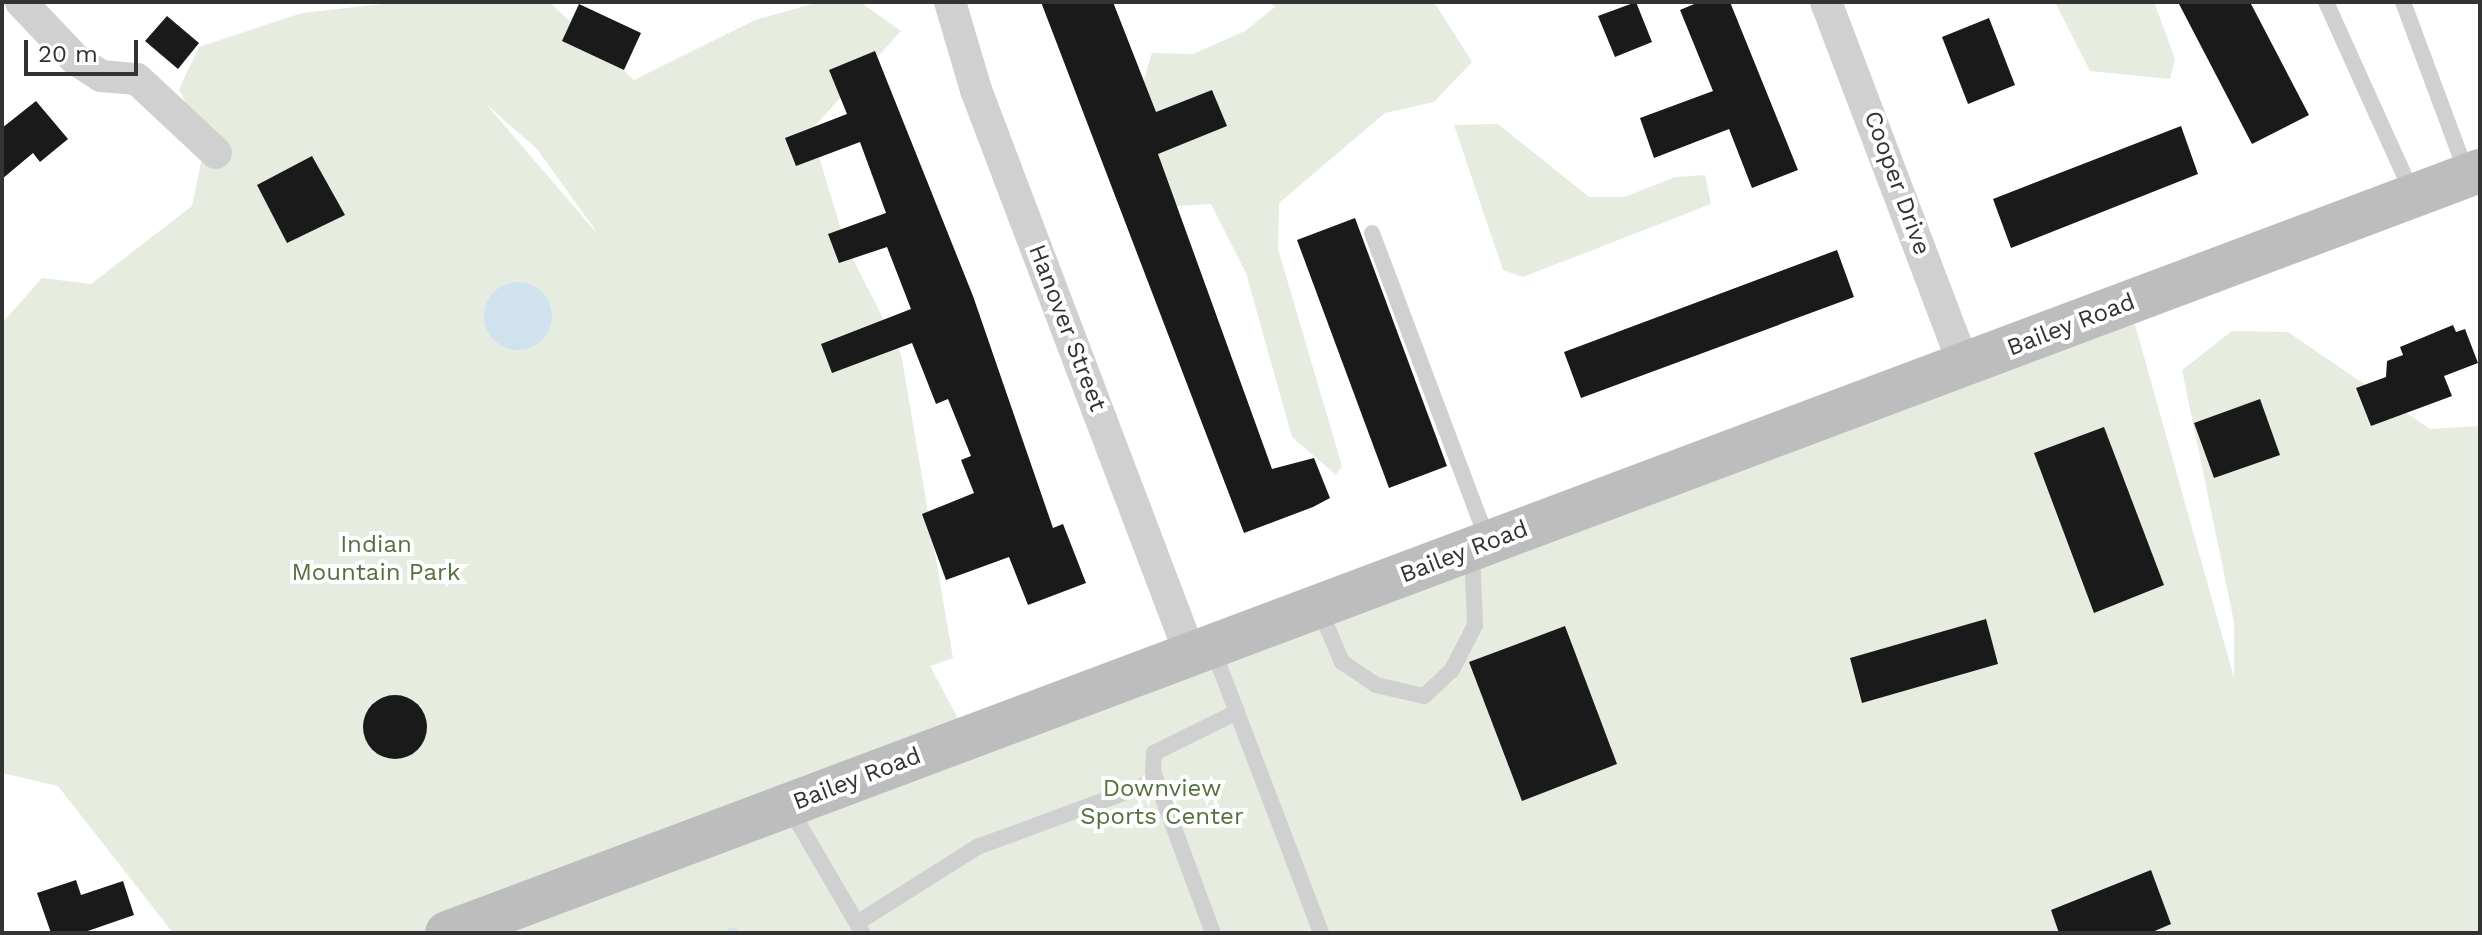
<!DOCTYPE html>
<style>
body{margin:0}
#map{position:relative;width:2482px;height:935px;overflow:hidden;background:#fff;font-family:"Work Sans",sans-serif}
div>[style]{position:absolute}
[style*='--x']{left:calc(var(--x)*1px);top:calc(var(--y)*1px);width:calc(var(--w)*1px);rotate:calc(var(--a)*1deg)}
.green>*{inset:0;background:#e6ecdf}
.water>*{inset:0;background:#cfe2ee}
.round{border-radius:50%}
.stream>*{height:11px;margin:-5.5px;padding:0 5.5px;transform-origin:5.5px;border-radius:5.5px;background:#cfe2ee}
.building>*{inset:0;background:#1a1a1a}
.lane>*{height:16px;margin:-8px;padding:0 8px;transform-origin:8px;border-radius:8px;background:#d0d0d0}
.street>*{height:32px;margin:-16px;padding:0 16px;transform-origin:16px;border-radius:16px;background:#d0d0d0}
.secondary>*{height:44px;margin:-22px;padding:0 22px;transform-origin:22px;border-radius:22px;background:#bdbdbd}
span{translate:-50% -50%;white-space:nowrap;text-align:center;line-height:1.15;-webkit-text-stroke:8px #fff;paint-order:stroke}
.street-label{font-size:24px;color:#333}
.park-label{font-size:24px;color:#56703f}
.frame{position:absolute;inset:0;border:4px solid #333;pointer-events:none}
.scale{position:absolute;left:24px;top:40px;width:114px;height:36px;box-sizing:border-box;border:4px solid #333;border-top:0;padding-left:10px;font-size:24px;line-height:28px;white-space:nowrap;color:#333;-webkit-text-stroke:6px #fff;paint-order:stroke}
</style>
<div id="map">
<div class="green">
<i style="clip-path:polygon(evenodd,400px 2px,549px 2px,634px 80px,755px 20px,819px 2px,860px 2px,901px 31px,811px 130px,845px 243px,901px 354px,953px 658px,930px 666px,968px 737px,2129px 303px,2234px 678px,2234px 622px,2182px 370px,2232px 331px,2288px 332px,2430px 429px,2480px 426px,2480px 933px,173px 933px,58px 786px,2px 773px,2px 323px,42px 278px,91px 284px,192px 206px,205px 143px,179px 89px,199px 47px,302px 13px,400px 2px,486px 104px,537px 149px,596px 231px,595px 231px,486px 104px)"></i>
<i style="clip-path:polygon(1269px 2px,1434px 2px,1472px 62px,1434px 102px,1385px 113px,1279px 203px,1278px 249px,1342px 466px,1336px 475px,1292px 437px,1246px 273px,1211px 204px,1175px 206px,1132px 118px,1152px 53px,1193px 54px,1245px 31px,1275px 7px)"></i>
<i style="clip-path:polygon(2055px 2px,2154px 2px,2175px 59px,2170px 79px,2090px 71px)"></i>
<i style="clip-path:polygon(1498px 124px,1589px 197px,1624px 197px,1676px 177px,1705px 175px,1711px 204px,1523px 277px,1503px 270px,1454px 125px)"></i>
</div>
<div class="water">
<i class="round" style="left:484px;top:282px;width:68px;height:68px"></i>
</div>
<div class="stream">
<i style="--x:731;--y:933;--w:2;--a:0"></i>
</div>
<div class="building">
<i style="clip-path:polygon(1041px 2px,1113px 2px,1156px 112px,1212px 90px,1227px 126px,1158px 154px,1272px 469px,1314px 458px,1330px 498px,1313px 507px,1244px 533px)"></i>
<i style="clip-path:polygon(1636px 2px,1652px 42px,1615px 57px,1598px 16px)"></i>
<i style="clip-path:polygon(1699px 2px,1730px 2px,1798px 170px,1752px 188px,1729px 129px,1654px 158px,1640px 118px,1713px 91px,1680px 10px)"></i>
<i style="clip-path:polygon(2178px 2px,2250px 2px,2309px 115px,2252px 144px)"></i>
<i style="clip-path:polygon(579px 4px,641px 33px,624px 70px,562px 41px)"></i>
<i style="clip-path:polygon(167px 16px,199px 43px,178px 69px,145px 41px)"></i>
<i style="clip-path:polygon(1989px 18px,2015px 85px,1968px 104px,1942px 37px)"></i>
<i style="clip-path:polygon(875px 51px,973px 296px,1053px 528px,1063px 524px,1086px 583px,1028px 605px,1009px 557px,946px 580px,922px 514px,974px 493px,961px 460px,971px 456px,948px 399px,936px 404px,912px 343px,832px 373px,821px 344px,911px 309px,887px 247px,839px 263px,828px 234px,886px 213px,860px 142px,796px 166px,785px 138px,847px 114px,829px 70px)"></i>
<i style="clip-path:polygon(36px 101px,68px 139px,40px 162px,33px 153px,2px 179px,2px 128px)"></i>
<i style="clip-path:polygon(2181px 126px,2198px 174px,2011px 248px,1993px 199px)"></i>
<i style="clip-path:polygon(312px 156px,345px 215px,287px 243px,257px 185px)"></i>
<i style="clip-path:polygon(1355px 218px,1447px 466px,1389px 488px,1297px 240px)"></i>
<i style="clip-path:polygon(1837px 250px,1854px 297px,1581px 398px,1564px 352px)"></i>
<i style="clip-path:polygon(2453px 325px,2456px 332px,2465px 329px,2478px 363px,2444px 376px,2452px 396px,2371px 426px,2356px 388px,2386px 377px,2387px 361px,2403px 355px,2400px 347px)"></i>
<i style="clip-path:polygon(2260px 399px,2280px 455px,2214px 478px,2194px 423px)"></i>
<i style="clip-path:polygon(2104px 427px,2164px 585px,2094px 613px,2034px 453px)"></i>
<i style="clip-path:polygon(1986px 619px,1998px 664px,1862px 703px,1850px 658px)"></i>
<i style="clip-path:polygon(1565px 626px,1617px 764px,1522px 801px,1469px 662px)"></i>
<i class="round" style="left:363px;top:695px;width:64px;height:64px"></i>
<i style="clip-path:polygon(2151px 870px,2171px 924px,2150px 933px,2059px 933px,2051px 910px)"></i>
<i style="clip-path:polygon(76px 880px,81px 895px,123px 881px,134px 915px,82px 933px,51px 933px,37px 893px)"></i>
</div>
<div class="lane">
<i style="--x:2326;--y:2;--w:212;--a:65.7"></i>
<i style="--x:2403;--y:2;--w:184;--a:69.6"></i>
<i style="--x:1372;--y:233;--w:330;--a:69.4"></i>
<i style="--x:1319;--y:608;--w:59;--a:66.9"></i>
<i style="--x:1342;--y:662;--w:41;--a:34.1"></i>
<i style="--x:1376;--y:685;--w:49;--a:12.9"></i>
<i style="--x:1424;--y:696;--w:38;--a:-43"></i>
<i style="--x:1452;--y:670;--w:51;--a:-62.9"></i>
<i style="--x:1475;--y:625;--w:74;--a:-92.3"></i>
<i style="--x:1212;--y:647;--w:306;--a:69.1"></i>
<i style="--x:789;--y:807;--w:145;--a:59.7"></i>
<i style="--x:857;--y:923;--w:142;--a:-32.3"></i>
<i style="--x:977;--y:847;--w:191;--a:-20.2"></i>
<i style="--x:1213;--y:933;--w:172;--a:-110.4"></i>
<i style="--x:1153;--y:772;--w:19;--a:-87"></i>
<i style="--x:1154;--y:753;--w:93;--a:-26.3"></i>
</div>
<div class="street">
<i style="--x:21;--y:2;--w:79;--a:46.5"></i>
<i style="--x:75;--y:59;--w:31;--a:33"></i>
<i style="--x:101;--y:76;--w:36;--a:5"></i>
<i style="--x:137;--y:79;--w:108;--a:43.1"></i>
<i style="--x:950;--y:2;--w:92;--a:73.5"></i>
<i style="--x:976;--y:90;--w:600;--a:69.21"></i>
<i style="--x:1826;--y:2;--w:388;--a:69.2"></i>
</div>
<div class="secondary">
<i style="--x:447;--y:933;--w:2171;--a:-20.55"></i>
</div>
<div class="street-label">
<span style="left:1897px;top:183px;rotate:70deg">Cooper Drive</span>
<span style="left:2071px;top:325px;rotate:-21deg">Bailey Road</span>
<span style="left:1067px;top:328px;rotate:69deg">Hanover Street</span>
<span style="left:1464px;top:552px;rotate:-21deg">Bailey Road</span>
<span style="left:857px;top:779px;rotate:-21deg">Bailey Road</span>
</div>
<div class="park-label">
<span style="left:376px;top:559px">Indian<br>Mountain Park</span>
<span style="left:1162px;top:803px">Downview<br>Sports Center</span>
</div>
<div class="frame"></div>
<div class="scale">20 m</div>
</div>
